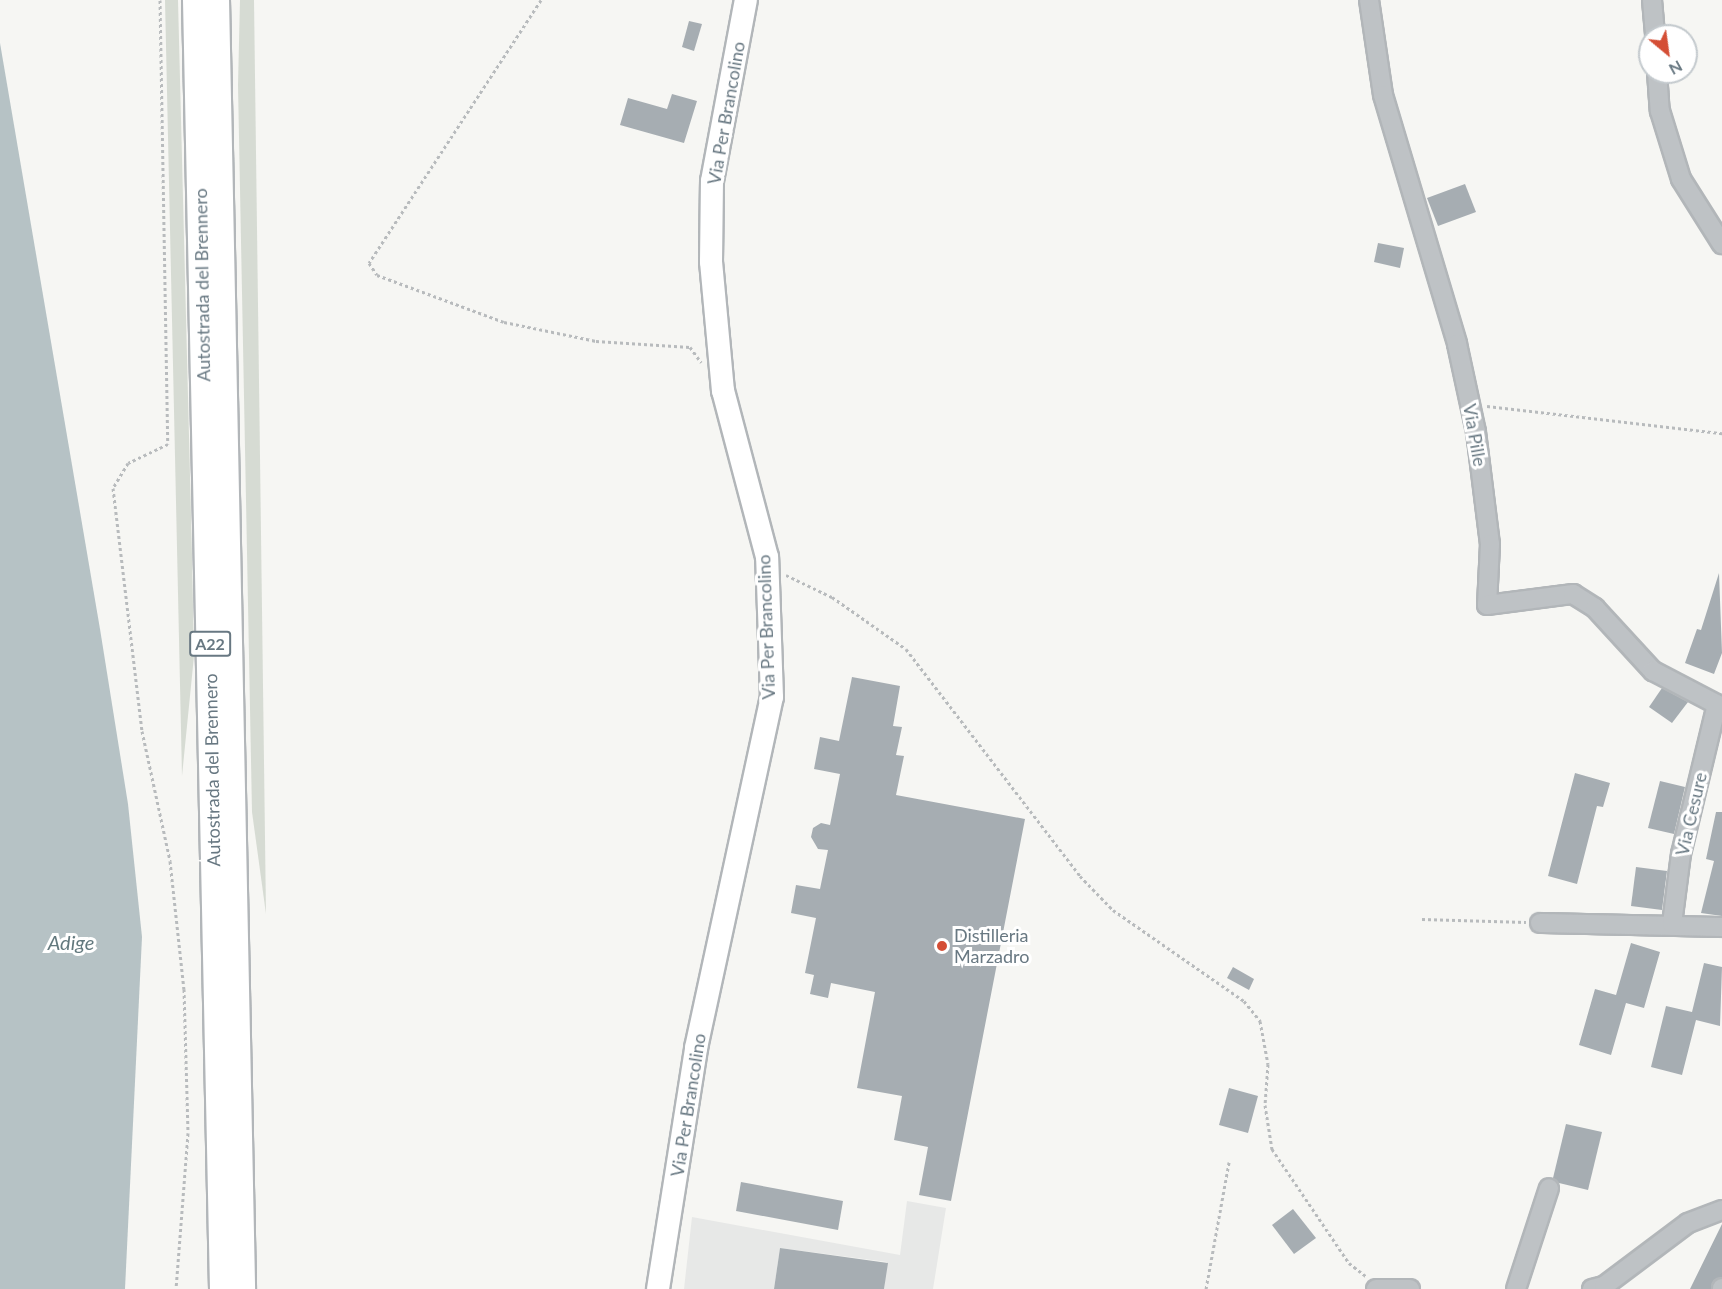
<!DOCTYPE html>
<style>
body{margin:0}
#map{position:relative;width:1722px;height:1289px;overflow:hidden;background:#f6f6f3;font-family:Lato,sans-serif}
div>[style]{position:absolute}
[style*='--x']{left:calc(var(--x)*1px);top:calc(var(--y)*1px);width:calc(var(--w)*1px);rotate:calc(var(--a)*1deg)}
.built>*{inset:0;background:#e7e8e7}
.green>*{inset:0;background:#d6dbd3}
.water>*{inset:0;background:#b6c2c5}
.building>*{inset:0;background:#a6adb2}
.path>*{height:3px;margin-top:-1.5px;transform-origin:0;background:repeating-linear-gradient(90deg,#b8bbbd 0 3px,transparent 0 6px)}
.roads{filter:drop-shadow(2px 0 #b2b6b9) drop-shadow(-2px 0 #b2b6b9) drop-shadow(0 2px #b2b6b9) drop-shadow(0 -2px #b2b6b9)}
.minor>*{height:18px;margin:-9px;padding:0 9px;transform-origin:9px;border-radius:9px;background:#bec2c5}
.major>*{height:22px;margin:-11px;padding:0 11px;transform-origin:11px;border-radius:11px;background:#fff}
.highway>*{height:26px;margin:-13px;padding:0 13px;transform-origin:13px;border-radius:13px;background:#fff}
.dots>*{width:16px;height:16px;translate:-50% -50%;box-sizing:border-box;border:3px solid #fff;border-radius:50%}
span{translate:-50% -50%;white-space:nowrap;text-align:center;line-height:1.15;-webkit-text-stroke:6px #fff;paint-order:stroke}
.shield-label span{padding:2px 4px;background:#fff;border:2px solid;border-radius:4px;-webkit-text-stroke-width:0}
.shield-label{font-size:16px;color:#687882;font-weight:700}
.street-label{font-size:18px;color:#687882}
.poi-label{font-size:18px;color:#687882}
.left{translate:0 -50%;text-align:left}
.water-label{font-size:20px;color:#63797e;font-style:italic}
.north{position:absolute;left:1638px;top:24px;width:60px;height:60px;box-sizing:border-box;background:#fff;border:2px solid #c3c9cd;border-radius:50%;rotate:151deg;font-size:16px;font-weight:700;line-height:24px;text-align:center;color:#687882}
.north::after{content:'';display:block;margin:auto;width:21px;height:27px;background:#d44e35;clip-path:polygon(50% 0,100% 100%,50% 72%,0 100%)}
</style>
<div id="map">
<div class="built">
<i style="clip-path:polygon(907px 1201px,946px 1208px,933px 1289px,884px 1289px,887px 1262px,780px 1248px,774px 1289px,684px 1289px,692px 1217px,900px 1255px)"></i>
</div>
<div class="green">
<i style="clip-path:polygon(165px 0,178px 0,192px 555px,194px 656px,182px 776px)"></i>
<i style="clip-path:polygon(240px 0,254px 0,266px 914px,252px 812px,238px 85px)"></i>
</div>
<div class="water">
<i style="clip-path:polygon(0 43px,100px 629px,128px 804px,142px 937px,125px 1289px,0 1289px)"></i>
</div>
<div class="building">
<i style="clip-path:polygon(689px 21px,702px 24px,694px 51px,682px 47px)"></i>
<i style="clip-path:polygon(672px 94px,697px 101px,684px 143px,620px 125px,628px 98px,667px 109px)"></i>
<i style="clip-path:polygon(1465px 184px,1476px 212px,1438px 226px,1427px 198px)"></i>
<i style="clip-path:polygon(1378px 243px,1404px 248px,1400px 268px,1374px 262px)"></i>
<i style="clip-path:polygon(1719px 573px,1722px 653px,1714px 674px,1685px 663px,1697px 629px,1701px 630px)"></i>
<i style="clip-path:polygon(852px 677px,900px 686px,893px 726px,902px 727px,896px 755px,904px 756px,896px 795px,1025px 819px,951px 1201px,919px 1195px,928px 1147px,894px 1140px,902px 1096px,857px 1088px,875px 992px,831px 983px,828px 998px,810px 994px,814px 975px,805px 973px,816px 918px,791px 913px,796px 885px,820px 889px,828px 850px,818px 849px,811px 837px,813px 828px,821px 823px,830px 825px,840px 774px,814px 769px,820px 737px,839px 741px)"></i>
<i style="clip-path:polygon(1662px 688px,1688px 702px,1672px 723px,1649px 707px)"></i>
<i style="clip-path:polygon(1575px 773px,1610px 783px,1603px 807px,1597px 806px,1577px 884px,1548px 876px)"></i>
<i style="clip-path:polygon(1660px 781px,1685px 787px,1674px 834px,1648px 828px)"></i>
<i style="clip-path:polygon(1716px 812px,1722px 812px,1722px 916px,1701px 913px,1714px 861px,1706px 859px)"></i>
<i style="clip-path:polygon(1636px 867px,1667px 871px,1662px 910px,1631px 906px)"></i>
<i style="clip-path:polygon(1631px 943px,1660px 952px,1644px 1008px,1626px 1003px,1611px 1055px,1579px 1045px,1595px 989px,1616px 995px)"></i>
<i style="clip-path:polygon(1704px 963px,1722px 967px,1720px 1026px,1696px 1020px,1682px 1075px,1651px 1067px,1666px 1006px,1692px 1012px)"></i>
<i style="clip-path:polygon(1233px 967px,1254px 979px,1249px 990px,1227px 978px)"></i>
<i style="clip-path:polygon(1229px 1088px,1258px 1096px,1248px 1133px,1219px 1125px)"></i>
<i style="clip-path:polygon(1566px 1124px,1602px 1132px,1588px 1190px,1559px 1183px,1553px 1178px)"></i>
<i style="clip-path:polygon(741px 1182px,843px 1201px,838px 1230px,736px 1211px)"></i>
<i style="clip-path:polygon(1293px 1209px,1316px 1238px,1294px 1254px,1272px 1225px)"></i>
<i style="clip-path:polygon(1722px 1224px,1722px 1277px,1713px 1282px,1711px 1289px,1690px 1289px)"></i>
<i style="clip-path:polygon(780px 1248px,888px 1263px,884px 1289px,774px 1289px)"></i>
</div>
<div class="path">
<i style="--x:160;--y:0;--w:444;--a:89"></i>
<i style="--x:168;--y:444;--w:44;--a:154.6"></i>
<i style="--x:128;--y:463;--w:29;--a:121"></i>
<i style="--x:113;--y:488;--w:245;--a:83.2"></i>
<i style="--x:142;--y:731;--w:133;--a:77.8"></i>
<i style="--x:170;--y:861;--w:129;--a:83.8"></i>
<i style="--x:184;--y:989;--w:144;--a:88.4"></i>
<i style="--x:188;--y:1133;--w:156;--a:94.4"></i>
<i style="--x:541;--y:0;--w:314;--a:123.2"></i>
<i style="--x:369;--y:263;--w:14;--a:56"></i>
<i style="--x:377;--y:275;--w:135;--a:20.3"></i>
<i style="--x:504;--y:322;--w:94;--a:11.7"></i>
<i style="--x:596;--y:341;--w:94;--a:3.7"></i>
<i style="--x:690;--y:347;--w:19;--a:54"></i>
<i style="--x:1487;--y:406;--w:237;--a:6.6"></i>
<i style="--x:786;--y:575;--w:51;--a:25.6"></i>
<i style="--x:832;--y:597;--w:90;--a:35.1"></i>
<i style="--x:906;--y:649;--w:286;--a:52.5"></i>
<i style="--x:1080;--y:876;--w:47;--a:45.9"></i>
<i style="--x:1113;--y:910;--w:160;--a:34.8"></i>
<i style="--x:1244;--y:1001;--w:26;--a:51"></i>
<i style="--x:1260;--y:1021;--w:44;--a:79.5"></i>
<i style="--x:1268;--y:1064;--w:41;--a:94.2"></i>
<i style="--x:1265;--y:1105;--w:45;--a:81"></i>
<i style="--x:1272;--y:1149;--w:138;--a:56"></i>
<i style="--x:1349;--y:1263;--w:23;--a:38"></i>
<i style="--x:1422;--y:919;--w:104;--a:1.7"></i>
<i style="--x:1206;--y:1289;--w:129;--a:-79.7"></i>
</div>
<div class="roads">
<div class="minor">
<i style="--x:1369;--y:0;--w:96;--a:81.6"></i>
<i style="--x:1383;--y:95;--w:260;--a:73.4"></i>
<i style="--x:1457;--y:344;--w:90;--a:77.8"></i>
<i style="--x:1476;--y:432;--w:113;--a:82.9"></i>
<i style="--x:1490;--y:544;--w:61;--a:92.8"></i>
<i style="--x:1487;--y:605;--w:87;--a:-7.3"></i>
<i style="--x:1573;--y:594;--w:26;--a:32"></i>
<i style="--x:1595;--y:608;--w:86;--a:47.4"></i>
<i style="--x:1653;--y:671;--w:78;--a:27.6"></i>
<i style="--x:1652;--y:0;--w:36;--a:85"></i>
<i style="--x:1657;--y:72;--w:39;--a:86"></i>
<i style="--x:1660;--y:111;--w:71;--a:72.8"></i>
<i style="--x:1681;--y:179;--w:77;--a:57.8"></i>
<i style="--x:1540;--y:923;--w:182;--a:1.3"></i>
<i style="--x:1672;--y:924;--w:71;--a:-82.7"></i>
<i style="--x:1681;--y:854;--w:154;--a:-76.5"></i>
<i style="--x:1376;--y:1289;--w:34;--a:0"></i>
<i style="--x:1516;--y:1289;--w:106;--a:-71.9"></i>
<i style="--x:1592;--y:1289;--w:12;--a:-14"></i>
<i style="--x:1604;--y:1286;--w:105;--a:-36.9"></i>
<i style="--x:1688;--y:1223;--w:36;--a:-21"></i>
<i style="--x:1722;--y:1289;--w:1;--a:-90"></i>
</div>
<div class="major">
<i style="--x:658;--y:1289;--w:244;--a:-81"></i>
<i style="--x:696;--y:1048;--w:359;--a:-77.8"></i>
<i style="--x:772;--y:697;--w:140;--a:-92"></i>
<i style="--x:767;--y:557;--w:172;--a:-104.8"></i>
<i style="--x:723;--y:391;--w:130;--a:-95.3"></i>
<i style="--x:711;--y:262;--w:81;--a:-89.3"></i>
<i style="--x:712;--y:181;--w:184;--a:-79.4"></i>
</div>
<div class="highway">
<i style="--x:196;--y:0;--w:1289;--a:88.8"></i>
<i style="--x:216;--y:0;--w:1289;--a:88.84"></i>
</div>
</div>
<div class="dots">
<i style="left:942px;top:946px;background:#d44e35"></i>
</div>
<div class="shield-label">
<span style="left:210px;top:644px">A22</span>
</div>
<div class="street-label">
<span style="left:726px;top:113px;rotate:-80deg">Via Per Brancolino</span>
<span style="left:202px;top:285px;rotate:-91deg">Autostrada del Brennero</span>
<span style="left:1475px;top:435px;rotate:80deg">Via Pille</span>
<span style="left:766px;top:627px;rotate:-92deg">Via Per Brancolino</span>
<span style="left:212px;top:770px;rotate:-91deg">Autostrada del Brennero</span>
<span style="left:1691px;top:814px;rotate:-77deg">Via Cesure</span>
<span style="left:688px;top:1105px;rotate:-81deg">Via Per Brancolino</span>
</div>
<div class="poi-label">
<span class="left" style="left:954px;top:946px">Distilleria<br>Marzadro</span>
</div>
<div class="water-label">
<span style="left:71px;top:942px">Adige</span>
</div>
<div class="north">N</div>
</div>
